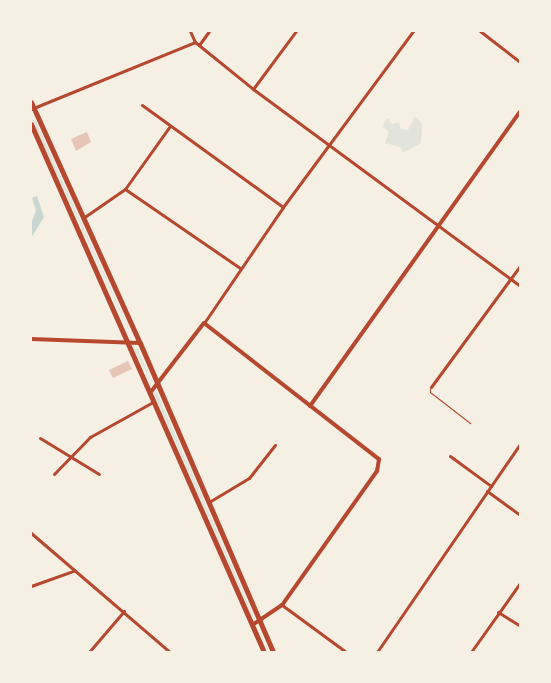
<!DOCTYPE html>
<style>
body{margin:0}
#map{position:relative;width:551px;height:683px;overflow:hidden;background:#f6efe4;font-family:Commissioner,sans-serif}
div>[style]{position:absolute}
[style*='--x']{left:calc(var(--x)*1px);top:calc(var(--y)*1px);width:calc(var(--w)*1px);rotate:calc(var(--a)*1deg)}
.green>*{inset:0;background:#e2e4dc}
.water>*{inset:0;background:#c9d6d2}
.building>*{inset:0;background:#e6c5b7}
.service>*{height:1px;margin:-0.5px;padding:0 0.5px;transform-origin:0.5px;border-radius:0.5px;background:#b5482f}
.minor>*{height:3px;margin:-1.5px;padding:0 1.5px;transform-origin:1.5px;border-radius:1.5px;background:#b5482f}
.tertiary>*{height:4px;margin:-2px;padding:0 2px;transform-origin:2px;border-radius:2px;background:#b5482f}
.primary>*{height:5px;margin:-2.5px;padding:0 2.5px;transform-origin:2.5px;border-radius:2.5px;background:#b5482f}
span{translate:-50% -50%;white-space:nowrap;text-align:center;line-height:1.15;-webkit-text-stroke:4px #f6efe4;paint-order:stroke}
.frame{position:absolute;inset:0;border:32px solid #f6efe4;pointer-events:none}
</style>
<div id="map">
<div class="green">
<i style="clip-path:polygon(415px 116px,422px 124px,421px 143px,403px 153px,400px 147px,385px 143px,389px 132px,383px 127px,385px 120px,389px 118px,391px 124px,399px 122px,401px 129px,408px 130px)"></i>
<i style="clip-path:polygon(35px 119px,129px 329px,129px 331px,32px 120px)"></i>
<i style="clip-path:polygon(137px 348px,152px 381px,152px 383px,134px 349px)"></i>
<i style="clip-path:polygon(157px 392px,253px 615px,252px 616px,154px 393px)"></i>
</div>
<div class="water">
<i style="clip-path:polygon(37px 196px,44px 217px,31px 238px,31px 224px,36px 210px,32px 198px)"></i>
</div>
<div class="building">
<i style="clip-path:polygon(87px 132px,91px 142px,76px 151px,71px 139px)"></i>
<i style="clip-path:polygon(128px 361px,132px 369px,113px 378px,109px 370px)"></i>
</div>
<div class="service">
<i style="--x:430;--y:388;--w:4;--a:90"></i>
<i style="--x:430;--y:392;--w:51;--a:37.8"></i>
</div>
<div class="minor">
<i style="--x:190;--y:31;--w:12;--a:66"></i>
<i style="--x:195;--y:42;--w:75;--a:39"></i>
<i style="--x:253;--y:89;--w:332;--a:36.4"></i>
<i style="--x:480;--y:31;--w:51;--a:37.8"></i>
<i style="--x:199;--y:45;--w:17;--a:-54"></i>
<i style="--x:253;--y:89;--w:72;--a:-53.4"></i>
<i style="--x:142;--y:105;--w:174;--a:35.9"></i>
<i style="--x:31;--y:109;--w:177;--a:-22.2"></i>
<i style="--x:125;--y:189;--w:140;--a:34.5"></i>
<i style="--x:83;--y:218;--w:51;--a:-34.6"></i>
<i style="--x:125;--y:189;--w:77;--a:-54.5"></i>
<i style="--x:204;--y:323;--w:140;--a:-55.7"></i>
<i style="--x:283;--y:207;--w:219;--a:-53.5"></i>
<i style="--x:431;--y:387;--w:150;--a:-53.7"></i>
<i style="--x:40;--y:438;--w:69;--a:31.4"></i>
<i style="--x:450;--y:456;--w:51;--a:36.2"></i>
<i style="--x:54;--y:474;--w:52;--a:-45.8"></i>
<i style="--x:90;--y:437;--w:72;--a:-29.1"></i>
<i style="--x:487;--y:491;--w:41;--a:36"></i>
<i style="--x:209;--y:502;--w:47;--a:-31"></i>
<i style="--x:249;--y:478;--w:42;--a:-51.8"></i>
<i style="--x:31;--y:533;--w:183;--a:40.6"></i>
<i style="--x:31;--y:586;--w:45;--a:-19.7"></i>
<i style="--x:282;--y:605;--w:79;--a:36.3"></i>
<i style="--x:498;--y:612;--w:26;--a:32"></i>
<i style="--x:89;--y:652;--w:54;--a:-49.5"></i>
<i style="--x:377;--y:652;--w:252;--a:-55.5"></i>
<i style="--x:471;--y:652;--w:85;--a:-54.6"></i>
</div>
<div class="tertiary">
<i style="--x:31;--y:339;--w:109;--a:2.1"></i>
<i style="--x:150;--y:393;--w:88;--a:-52.4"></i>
<i style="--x:204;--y:323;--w:222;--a:37.9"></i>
<i style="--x:379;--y:459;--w:12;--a:99"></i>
<i style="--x:377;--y:471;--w:164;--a:125.3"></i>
<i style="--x:282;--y:605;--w:36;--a:146"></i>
<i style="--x:310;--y:406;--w:361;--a:-54.5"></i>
</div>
<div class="primary">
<i style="--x:31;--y:102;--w:265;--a:65.7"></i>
<i style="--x:140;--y:343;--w:336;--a:66.7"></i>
<i style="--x:31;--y:124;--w:577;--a:66.19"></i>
</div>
<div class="frame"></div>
</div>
